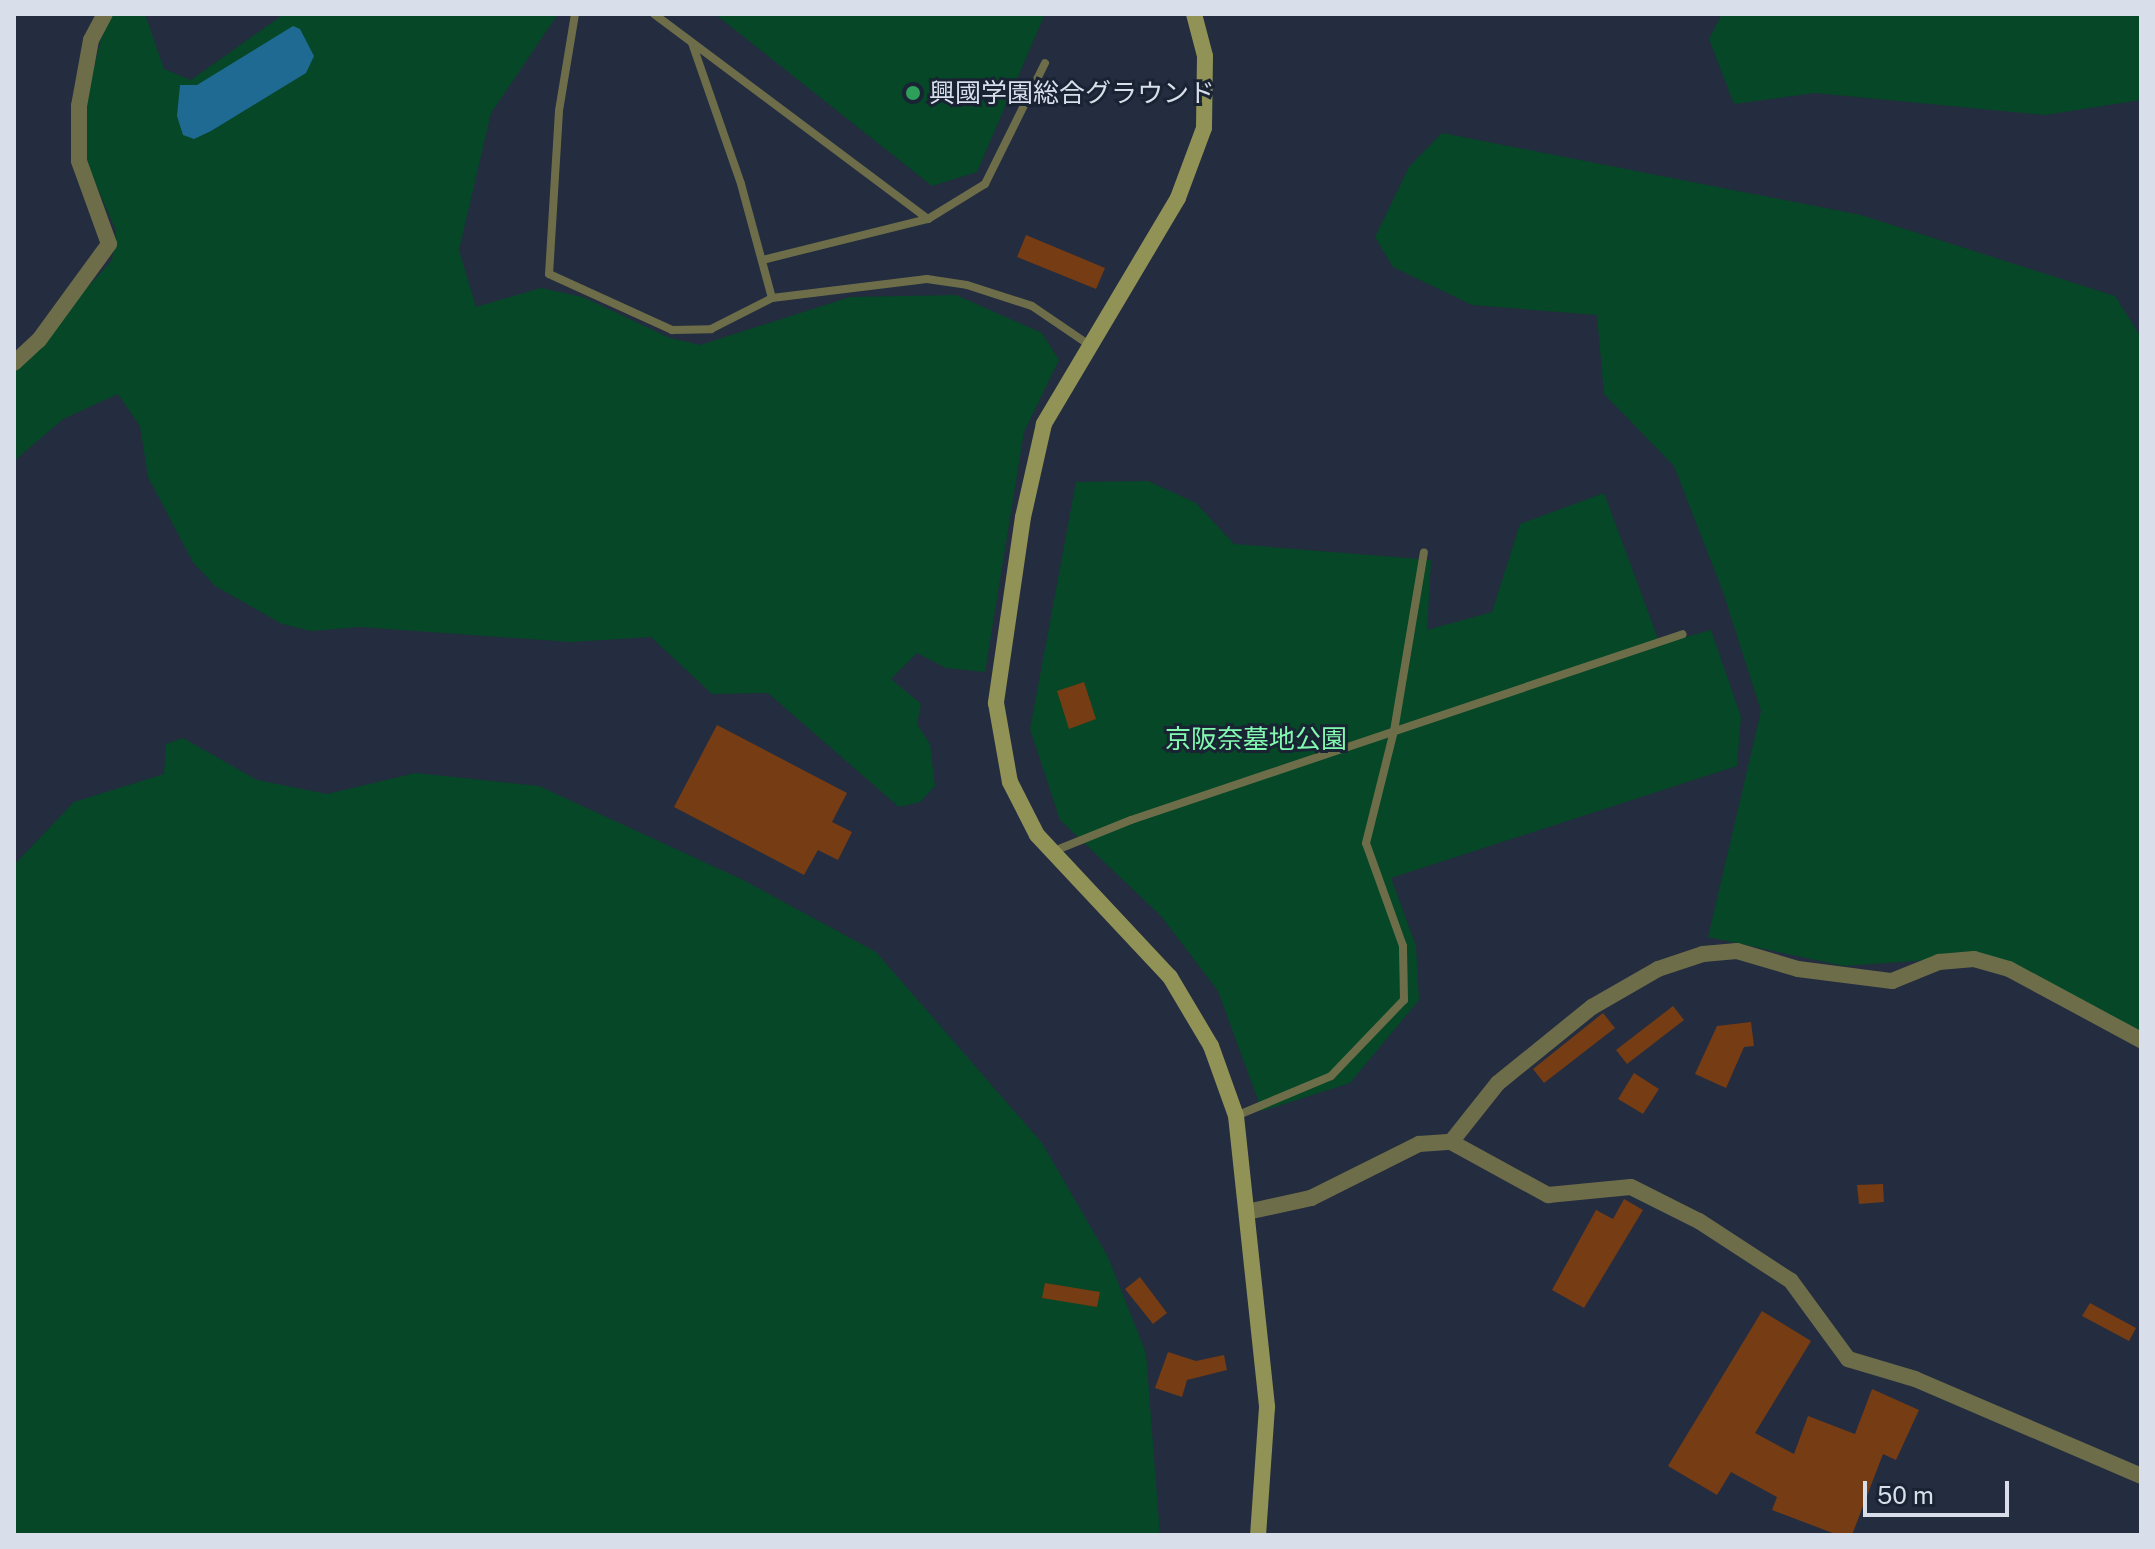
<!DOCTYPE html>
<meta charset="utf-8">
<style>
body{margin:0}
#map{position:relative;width:2155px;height:1549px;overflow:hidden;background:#242c3f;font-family:"Public Sans","Noto Sans JP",sans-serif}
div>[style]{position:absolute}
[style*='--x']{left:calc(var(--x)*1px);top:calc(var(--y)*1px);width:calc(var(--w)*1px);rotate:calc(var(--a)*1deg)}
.green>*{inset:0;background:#054726}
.water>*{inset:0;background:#1f6a93}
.building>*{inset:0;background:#763c13}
.lane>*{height:8px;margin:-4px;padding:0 4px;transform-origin:4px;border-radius:4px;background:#6d6e49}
.street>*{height:16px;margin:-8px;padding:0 8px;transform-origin:8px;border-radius:8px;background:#6d6e49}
.secondary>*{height:16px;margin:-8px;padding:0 8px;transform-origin:8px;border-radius:8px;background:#919255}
.dots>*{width:22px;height:22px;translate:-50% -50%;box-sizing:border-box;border:4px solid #1a2334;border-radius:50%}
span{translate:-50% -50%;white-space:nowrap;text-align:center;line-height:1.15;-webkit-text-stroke:6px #1a2334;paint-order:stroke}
.poi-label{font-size:26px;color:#d8deea}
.left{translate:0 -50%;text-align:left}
.park-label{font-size:26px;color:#81f9af}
.frame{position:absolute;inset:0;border:16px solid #d8deea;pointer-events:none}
.scale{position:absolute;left:1863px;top:1481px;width:146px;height:36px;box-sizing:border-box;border:4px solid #d8deea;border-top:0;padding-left:10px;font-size:24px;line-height:28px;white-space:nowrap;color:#d8deea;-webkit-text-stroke:6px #1a2334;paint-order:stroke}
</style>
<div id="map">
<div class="green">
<i style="clip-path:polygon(113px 14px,145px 14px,164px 69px,191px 80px,284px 14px,558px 14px,491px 113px,459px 250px,476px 307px,541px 288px,583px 297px,670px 338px,700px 345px,850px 297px,956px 295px,1042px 333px,1059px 360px,1024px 432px,985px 672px,946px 668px,917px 653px,891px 679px,921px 704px,917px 724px,930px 744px,935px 786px,920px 802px,899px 807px,768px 693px,712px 694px,651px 637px,571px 642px,360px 627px,311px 631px,282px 624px,215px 586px,193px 562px,148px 477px,140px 426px,118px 394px,63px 419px,14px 461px,14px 370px,112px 260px,116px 231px,86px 161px,84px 108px,101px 39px)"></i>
<i style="clip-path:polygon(715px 14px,1045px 14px,977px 172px,932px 186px)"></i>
<i style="clip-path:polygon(1722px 14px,2141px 14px,2141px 100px,2045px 115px,1815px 93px,1734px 104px,1709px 39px)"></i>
<i style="clip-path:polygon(1442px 133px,1861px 215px,2115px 296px,2141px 337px,2141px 1036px,1985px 956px,1844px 966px,1708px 937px,1761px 711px,1723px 592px,1674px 466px,1604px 394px,1597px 315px,1472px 305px,1393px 267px,1375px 237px,1409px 167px)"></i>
<i style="clip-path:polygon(1148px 481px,1196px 503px,1234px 544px,1431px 560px,1427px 630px,1492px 612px,1520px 524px,1604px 493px,1660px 644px,1711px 630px,1741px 717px,1737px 766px,1391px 878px,1416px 946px,1419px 1000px,1350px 1083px,1262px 1111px,1218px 991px,1161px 916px,1060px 820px,1030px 729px,1076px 482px)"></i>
<i style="clip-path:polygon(183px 738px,257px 780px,327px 794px,416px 773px,539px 786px,743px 880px,876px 952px,1042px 1143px,1108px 1257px,1146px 1353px,1160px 1535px,14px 1535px,14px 865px,74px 802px,164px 774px,166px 744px)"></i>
</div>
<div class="water">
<i style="clip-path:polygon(293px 26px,300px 29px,314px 56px,306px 73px,211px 131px,194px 139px,183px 135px,177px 116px,180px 85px,197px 85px)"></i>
</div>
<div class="building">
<i style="clip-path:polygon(1026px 235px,1105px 268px,1096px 289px,1017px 257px)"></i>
<i style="clip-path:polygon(1084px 682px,1096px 719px,1069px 729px,1057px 691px)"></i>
<i style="clip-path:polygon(717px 725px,847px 793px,832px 822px,852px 832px,838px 860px,818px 850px,804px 875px,674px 807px)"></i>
<i style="clip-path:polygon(1673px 1006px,1684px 1020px,1627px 1064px,1616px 1050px)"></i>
<i style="clip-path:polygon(1603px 1013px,1615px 1028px,1544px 1083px,1533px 1069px)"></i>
<i style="clip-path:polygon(1751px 1022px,1754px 1046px,1744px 1047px,1726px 1088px,1695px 1074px,1717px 1026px)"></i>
<i style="clip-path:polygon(1634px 1073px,1659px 1089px,1643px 1114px,1618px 1099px)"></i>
<i style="clip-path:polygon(1883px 1184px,1884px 1202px,1859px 1204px,1857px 1185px)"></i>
<i style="clip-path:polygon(1624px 1199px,1643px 1210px,1584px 1308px,1552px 1290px,1596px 1210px,1613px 1219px)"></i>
<i style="clip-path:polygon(1140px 1277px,1167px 1313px,1153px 1324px,1125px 1289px)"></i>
<i style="clip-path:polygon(1045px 1283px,1100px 1292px,1097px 1307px,1042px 1298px)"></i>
<i style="clip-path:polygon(2090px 1303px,2136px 1328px,2129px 1341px,2082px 1316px)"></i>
<i style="clip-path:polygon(1762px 1311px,1811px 1341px,1755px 1433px,1794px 1454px,1808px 1416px,1855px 1434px,1872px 1389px,1919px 1410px,1896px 1460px,1883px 1454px,1852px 1535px,1838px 1535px,1772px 1510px,1777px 1497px,1731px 1472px,1717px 1495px,1668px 1466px)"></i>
<i style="clip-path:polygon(1168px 1352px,1196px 1361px,1224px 1355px,1227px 1370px,1187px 1380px,1182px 1397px,1155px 1388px)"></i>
</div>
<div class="lane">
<i style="--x:575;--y:14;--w:98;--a:99.4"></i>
<i style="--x:559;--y:111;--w:163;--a:93.5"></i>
<i style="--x:549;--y:274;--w:135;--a:24.5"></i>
<i style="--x:672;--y:330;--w:39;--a:-1"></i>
<i style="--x:711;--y:329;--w:68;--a:-26.9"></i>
<i style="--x:772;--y:298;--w:156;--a:-7"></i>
<i style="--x:927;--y:279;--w:40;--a:8.5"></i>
<i style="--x:967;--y:285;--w:68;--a:17.9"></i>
<i style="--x:1032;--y:306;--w:68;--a:34.2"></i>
<i style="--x:654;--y:14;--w:342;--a:36.8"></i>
<i style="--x:928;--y:219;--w:67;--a:-31.6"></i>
<i style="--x:985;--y:184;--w:135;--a:-63.6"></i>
<i style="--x:692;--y:43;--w:149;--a:70.8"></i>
<i style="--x:741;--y:184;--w:118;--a:74.8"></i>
<i style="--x:762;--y:260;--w:171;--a:-13.9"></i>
<i style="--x:1054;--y:851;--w:83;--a:-21.9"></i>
<i style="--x:1131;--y:820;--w:582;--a:-18.62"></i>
<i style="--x:1236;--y:1116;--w:103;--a:-22.8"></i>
<i style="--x:1331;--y:1076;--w:105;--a:-46.2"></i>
<i style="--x:1404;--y:1000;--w:54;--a:-91.1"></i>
<i style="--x:1403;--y:946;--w:109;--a:-109.8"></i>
<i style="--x:1366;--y:843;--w:115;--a:-76"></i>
<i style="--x:1394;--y:731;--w:181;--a:-80.5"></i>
</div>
<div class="street">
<i style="--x:14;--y:363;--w:34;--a:-43"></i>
<i style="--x:39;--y:340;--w:119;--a:-53.9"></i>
<i style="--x:109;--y:244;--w:88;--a:-109.9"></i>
<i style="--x:79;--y:161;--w:55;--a:-90"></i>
<i style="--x:79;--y:106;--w:67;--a:-79.7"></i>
<i style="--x:91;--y:40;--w:30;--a:-62"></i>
<i style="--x:1451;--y:1142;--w:75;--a:-51.5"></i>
<i style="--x:1498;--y:1083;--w:121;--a:-39"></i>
<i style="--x:1592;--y:1007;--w:76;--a:-29.9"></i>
<i style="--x:1658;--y:969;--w:47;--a:-18.4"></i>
<i style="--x:1703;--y:954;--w:34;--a:-5"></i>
<i style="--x:1737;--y:951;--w:64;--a:16.4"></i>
<i style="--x:1798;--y:969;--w:95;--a:7.3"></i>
<i style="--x:1892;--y:981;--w:51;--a:-22"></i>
<i style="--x:1939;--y:962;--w:35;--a:-5"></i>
<i style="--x:1974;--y:959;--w:36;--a:16"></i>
<i style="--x:2009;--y:969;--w:150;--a:28.3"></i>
<i style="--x:1247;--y:1212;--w:66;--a:-12.3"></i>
<i style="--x:1311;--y:1198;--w:121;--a:-26.6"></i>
<i style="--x:1419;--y:1144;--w:32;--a:-4"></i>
<i style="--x:1451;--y:1142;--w:111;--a:28.7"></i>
<i style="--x:1548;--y:1195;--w:83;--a:-5.5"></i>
<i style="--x:1631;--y:1187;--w:76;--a:26.6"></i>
<i style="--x:1699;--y:1221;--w:110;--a:33.1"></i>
<i style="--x:1791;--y:1281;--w:97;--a:53.8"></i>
<i style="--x:1848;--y:1359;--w:70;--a:16.6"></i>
<i style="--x:1915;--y:1379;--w:246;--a:23.2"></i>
</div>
<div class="secondary">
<i style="--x:1194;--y:14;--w:43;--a:75.3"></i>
<i style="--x:1205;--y:56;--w:72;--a:90.8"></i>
<i style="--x:1204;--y:128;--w:75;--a:110.4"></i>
<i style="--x:1178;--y:198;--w:263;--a:120.7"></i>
<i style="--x:1044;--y:424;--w:95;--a:102.7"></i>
<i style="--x:1023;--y:517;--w:188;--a:98.3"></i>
<i style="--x:996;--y:703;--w:80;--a:80"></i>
<i style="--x:1010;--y:782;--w:59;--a:63"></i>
<i style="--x:1037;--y:835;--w:195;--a:46.9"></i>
<i style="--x:1170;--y:977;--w:80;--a:59.3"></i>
<i style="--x:1211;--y:1046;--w:74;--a:70.3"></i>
<i style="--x:1236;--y:1116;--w:293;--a:83.9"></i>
<i style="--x:1267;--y:1407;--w:128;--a:94"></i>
</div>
<div class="dots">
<i style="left:913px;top:93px;background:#2e9e5b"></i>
</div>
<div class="poi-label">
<span class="left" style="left:929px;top:93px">興國学園総合グラウンド</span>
</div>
<div class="park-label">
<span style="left:1256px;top:739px">京阪奈墓地公園</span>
</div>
<div class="frame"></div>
<div class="scale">50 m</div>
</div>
